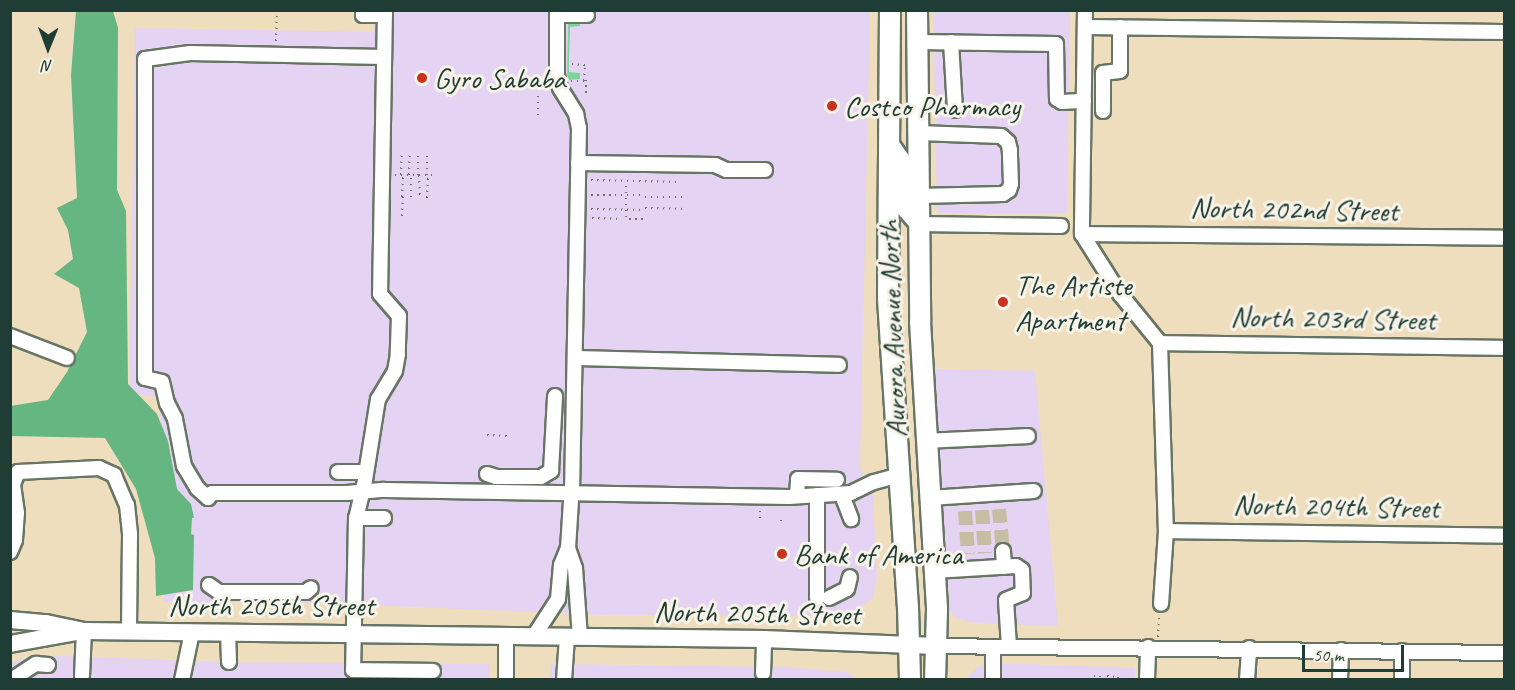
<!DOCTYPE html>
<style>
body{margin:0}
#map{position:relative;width:1515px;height:690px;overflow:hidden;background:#eedebd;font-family:Caveat,sans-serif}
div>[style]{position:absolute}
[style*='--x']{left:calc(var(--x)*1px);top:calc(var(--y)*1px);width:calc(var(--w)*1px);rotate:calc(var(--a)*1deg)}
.built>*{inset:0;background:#e4d3f2}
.green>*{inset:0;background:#7ed599}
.forest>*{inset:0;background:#66b681}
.minor-tunnel>*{height:14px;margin-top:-7px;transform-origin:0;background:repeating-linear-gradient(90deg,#c5bea2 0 14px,transparent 0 21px)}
.path>*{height:2px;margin-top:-1px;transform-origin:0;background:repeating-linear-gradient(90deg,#677564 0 1.5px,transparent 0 6px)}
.roads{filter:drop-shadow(2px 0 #677564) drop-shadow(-2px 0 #677564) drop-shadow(0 2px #677564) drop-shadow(0 -2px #677564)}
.minor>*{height:14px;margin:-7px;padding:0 7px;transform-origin:7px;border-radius:7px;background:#fff}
.major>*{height:16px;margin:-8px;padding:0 8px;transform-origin:8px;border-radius:8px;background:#fff}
.highway>*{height:20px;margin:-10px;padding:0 10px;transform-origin:10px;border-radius:10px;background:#fff}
.dots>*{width:16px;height:16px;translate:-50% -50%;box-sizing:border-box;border:3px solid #f7f3e8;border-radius:50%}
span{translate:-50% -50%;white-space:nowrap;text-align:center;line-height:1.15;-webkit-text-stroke:6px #f7f3e8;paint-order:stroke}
.poi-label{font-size:30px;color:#1f3d34}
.left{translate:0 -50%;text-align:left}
.street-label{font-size:30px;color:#1f3d34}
.frame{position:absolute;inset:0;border:12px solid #1f3d34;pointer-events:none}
.north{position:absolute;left:18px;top:18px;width:60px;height:60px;-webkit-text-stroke:4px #f7f3e8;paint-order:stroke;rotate:181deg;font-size:16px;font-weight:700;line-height:24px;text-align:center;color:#1f3d34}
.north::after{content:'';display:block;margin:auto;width:21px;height:27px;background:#1f3d34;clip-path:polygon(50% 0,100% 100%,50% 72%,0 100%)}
.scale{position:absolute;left:1302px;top:645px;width:102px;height:27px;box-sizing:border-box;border:3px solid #1f3d34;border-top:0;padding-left:8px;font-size:18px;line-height:21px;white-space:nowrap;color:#1f3d34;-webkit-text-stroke:4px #f7f3e8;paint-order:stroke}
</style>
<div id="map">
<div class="built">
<i style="clip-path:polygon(377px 10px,870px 11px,860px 468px,873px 495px,877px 577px,873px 598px,849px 616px,606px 615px,318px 603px,164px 602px,160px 398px,129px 392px,135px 28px,373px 32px)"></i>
<i style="clip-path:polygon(933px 11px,1070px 11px,1067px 213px,937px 213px)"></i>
<i style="clip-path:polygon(936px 369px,1035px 371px,1058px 626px,973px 623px,954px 617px,946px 606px,935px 451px)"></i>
<i style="clip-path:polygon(59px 656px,229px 662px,489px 664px,489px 679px,11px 680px,10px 663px,28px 658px)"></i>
<i style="clip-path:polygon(993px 663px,1135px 668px,1135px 679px,964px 680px,979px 666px)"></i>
<i style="clip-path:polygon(551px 664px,785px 667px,846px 672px,858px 679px,550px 680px)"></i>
</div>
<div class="green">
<i style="clip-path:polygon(568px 23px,580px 23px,580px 26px,570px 27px,569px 62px,569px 72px,580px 73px,580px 79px,569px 80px,567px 75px)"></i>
</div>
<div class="forest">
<i style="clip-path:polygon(76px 11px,113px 11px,118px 28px,117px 190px,126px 211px,128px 384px,157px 414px,168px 441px,177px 489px,191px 504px,194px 518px,192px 518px,191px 534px,194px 535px,193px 590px,156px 596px,155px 558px,136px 489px,105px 438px,11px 436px,10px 406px,48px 400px,67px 372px,87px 332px,79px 288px,54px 274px,73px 259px,68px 230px,57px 208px,77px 198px,71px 75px)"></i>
</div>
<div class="minor-tunnel">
<i style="--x:999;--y:509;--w:42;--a:84.6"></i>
<i style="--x:982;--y:510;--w:43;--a:86"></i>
<i style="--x:965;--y:511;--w:43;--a:86"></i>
</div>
<div class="path">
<i style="--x:276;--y:41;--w:31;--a:-88"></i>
<i style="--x:571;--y:81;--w:13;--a:0"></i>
<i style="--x:584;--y:81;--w:16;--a:-86"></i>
<i style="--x:585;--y:65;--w:14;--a:-176"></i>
<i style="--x:586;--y:93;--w:13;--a:-90"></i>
<i style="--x:538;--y:96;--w:23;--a:90"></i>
<i style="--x:395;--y:175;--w:39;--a:0"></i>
<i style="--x:401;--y:175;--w:23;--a:-88"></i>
<i style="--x:409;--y:175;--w:23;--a:-88"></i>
<i style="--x:418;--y:175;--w:23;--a:-90"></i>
<i style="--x:419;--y:175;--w:22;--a:87"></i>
<i style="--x:427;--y:175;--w:23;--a:-90"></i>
<i style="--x:591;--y:180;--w:87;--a:1.3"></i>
<i style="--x:591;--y:195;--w:54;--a:0"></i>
<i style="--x:402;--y:197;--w:21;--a:-87"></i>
<i style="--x:411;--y:197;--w:22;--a:-90"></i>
<i style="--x:645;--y:197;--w:40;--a:0"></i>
<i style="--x:427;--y:198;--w:22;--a:-87"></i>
<i style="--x:645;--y:208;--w:40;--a:1.4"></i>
<i style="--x:591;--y:209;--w:54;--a:1.1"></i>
<i style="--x:402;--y:216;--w:19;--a:-87"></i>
<i style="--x:626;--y:217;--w:36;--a:-90"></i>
<i style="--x:592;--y:218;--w:30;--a:2"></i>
<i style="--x:629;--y:219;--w:16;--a:0"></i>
<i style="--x:487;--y:435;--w:20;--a:3"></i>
<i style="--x:760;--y:518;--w:9;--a:-90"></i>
<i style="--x:781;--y:521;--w:2;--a:-90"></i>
<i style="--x:1158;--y:637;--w:19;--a:-87"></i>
<i style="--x:1051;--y:680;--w:32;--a:0"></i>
<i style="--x:1094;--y:680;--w:4;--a:-90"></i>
<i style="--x:1094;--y:676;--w:6;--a:0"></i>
<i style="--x:1100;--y:676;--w:4;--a:90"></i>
<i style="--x:1107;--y:680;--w:4;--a:-90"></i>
<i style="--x:1107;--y:676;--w:11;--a:5"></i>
<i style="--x:1118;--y:677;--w:3;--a:90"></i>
</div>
<div class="roads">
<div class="minor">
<i style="--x:363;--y:10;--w:5;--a:90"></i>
<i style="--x:363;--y:15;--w:22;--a:0"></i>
<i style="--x:385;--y:10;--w:284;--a:91"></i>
<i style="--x:380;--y:294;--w:29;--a:49"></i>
<i style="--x:399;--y:316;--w:38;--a:92"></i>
<i style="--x:398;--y:354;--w:17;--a:100"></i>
<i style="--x:395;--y:371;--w:33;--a:121"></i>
<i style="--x:378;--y:399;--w:82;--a:99.1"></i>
<i style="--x:365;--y:480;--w:39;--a:103"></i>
<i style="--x:356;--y:518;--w:152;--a:91.1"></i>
<i style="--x:353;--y:670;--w:80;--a:0.7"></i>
<i style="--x:557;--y:10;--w:66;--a:90"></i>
<i style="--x:557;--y:76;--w:12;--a:76"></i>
<i style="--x:560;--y:88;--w:31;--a:58"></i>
<i style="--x:576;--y:114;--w:14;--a:78"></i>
<i style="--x:579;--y:128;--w:357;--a:91.1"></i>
<i style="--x:572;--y:485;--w:63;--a:93.6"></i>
<i style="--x:568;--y:548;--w:21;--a:71"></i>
<i style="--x:575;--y:568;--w:69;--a:85.9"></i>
<i style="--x:1085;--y:10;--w:224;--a:90.8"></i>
<i style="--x:1082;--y:234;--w:71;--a:57.7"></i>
<i style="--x:1120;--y:294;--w:63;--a:50.8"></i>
<i style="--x:1160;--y:343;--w:188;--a:88.2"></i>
<i style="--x:1166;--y:531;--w:73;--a:93.9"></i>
<i style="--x:557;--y:11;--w:10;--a:24"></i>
<i style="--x:566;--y:15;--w:21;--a:0"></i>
<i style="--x:1086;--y:27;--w:418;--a:0.7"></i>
<i style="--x:917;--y:42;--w:139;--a:0.8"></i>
<i style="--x:1056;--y:44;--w:55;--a:89"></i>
<i style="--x:1057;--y:99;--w:6;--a:31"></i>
<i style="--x:1062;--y:102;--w:22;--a:-3"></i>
<i style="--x:951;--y:42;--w:68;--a:86.6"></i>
<i style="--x:383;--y:57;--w:193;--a:-178.8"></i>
<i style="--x:190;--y:53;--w:45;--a:172.4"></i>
<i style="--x:145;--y:59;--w:319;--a:90"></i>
<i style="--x:145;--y:378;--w:17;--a:13"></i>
<i style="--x:162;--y:382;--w:22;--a:77"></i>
<i style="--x:167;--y:403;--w:18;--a:63"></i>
<i style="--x:175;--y:419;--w:48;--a:79.2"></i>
<i style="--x:184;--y:466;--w:26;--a:59"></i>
<i style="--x:197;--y:488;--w:15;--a:42"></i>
<i style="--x:208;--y:498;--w:6;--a:-51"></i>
<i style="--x:212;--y:493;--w:135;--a:0"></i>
<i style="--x:347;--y:493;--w:37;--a:-5"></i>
<i style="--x:384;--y:490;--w:405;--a:1"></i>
<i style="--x:789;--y:497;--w:62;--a:-3.7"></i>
<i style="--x:851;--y:493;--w:25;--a:-26"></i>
<i style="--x:874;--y:482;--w:28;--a:-15"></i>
<i style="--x:1103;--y:111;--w:38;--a:-90"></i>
<i style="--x:1103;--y:73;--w:17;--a:-7"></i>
<i style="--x:1120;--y:71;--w:44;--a:-90"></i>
<i style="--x:578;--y:163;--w:137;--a:0.8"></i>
<i style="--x:715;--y:165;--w:12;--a:24"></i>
<i style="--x:726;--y:170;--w:39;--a:0"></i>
<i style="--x:918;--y:196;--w:85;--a:-1.3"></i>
<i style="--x:1003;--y:194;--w:7;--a:-34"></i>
<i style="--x:1009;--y:190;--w:6;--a:-72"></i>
<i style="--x:1011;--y:184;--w:34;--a:-92"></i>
<i style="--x:1010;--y:150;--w:8;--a:-104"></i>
<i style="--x:1008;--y:142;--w:9;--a:-139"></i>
<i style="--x:1001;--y:136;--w:83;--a:-177.9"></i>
<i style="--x:918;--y:224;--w:143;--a:0.8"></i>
<i style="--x:1082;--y:234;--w:422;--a:0.5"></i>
<i style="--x:10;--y:336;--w:61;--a:21.1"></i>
<i style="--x:1160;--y:343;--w:344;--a:0.8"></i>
<i style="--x:575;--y:358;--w:264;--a:1.5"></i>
<i style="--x:926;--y:441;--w:102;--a:-2.8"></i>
<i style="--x:338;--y:472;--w:28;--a:0"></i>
<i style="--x:487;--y:474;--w:9;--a:18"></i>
<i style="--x:496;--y:477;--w:45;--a:0"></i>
<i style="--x:541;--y:477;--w:12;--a:-31"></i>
<i style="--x:551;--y:471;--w:75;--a:-86.9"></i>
<i style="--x:797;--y:495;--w:16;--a:-86"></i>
<i style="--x:798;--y:479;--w:39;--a:1"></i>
<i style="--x:842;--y:495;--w:26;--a:69"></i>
<i style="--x:930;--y:498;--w:104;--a:-3.9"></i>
<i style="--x:356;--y:518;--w:28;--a:0"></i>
<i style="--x:1166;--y:531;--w:338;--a:0.8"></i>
<i style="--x:1003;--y:551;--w:16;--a:86"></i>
<i style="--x:10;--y:552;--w:13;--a:-67"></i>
<i style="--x:15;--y:540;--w:27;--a:-86"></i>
<i style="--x:17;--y:513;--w:29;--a:-98"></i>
<i style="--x:13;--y:484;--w:13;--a:-67"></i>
<i style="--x:18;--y:472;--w:81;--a:-2.8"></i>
<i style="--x:99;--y:468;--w:17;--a:25"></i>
<i style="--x:114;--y:475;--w:33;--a:67"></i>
<i style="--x:127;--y:505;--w:30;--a:84"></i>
<i style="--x:130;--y:535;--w:96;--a:90.6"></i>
<i style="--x:934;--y:571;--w:82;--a:-3.5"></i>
<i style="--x:1016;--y:566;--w:7;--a:34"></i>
<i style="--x:1022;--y:570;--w:23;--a:88"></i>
<i style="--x:1023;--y:593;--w:18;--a:158"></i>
<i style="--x:1006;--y:600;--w:47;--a:86.3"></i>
<i style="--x:209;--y:585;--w:12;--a:35"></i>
<i style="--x:219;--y:592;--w:87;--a:0"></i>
<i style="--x:306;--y:592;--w:6;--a:-39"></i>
<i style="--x:817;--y:598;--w:103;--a:-90"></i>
<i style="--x:829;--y:598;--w:20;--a:-27"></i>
<i style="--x:847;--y:589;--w:12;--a:-76"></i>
<i style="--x:228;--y:632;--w:30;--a:88"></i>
<i style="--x:534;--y:636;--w:44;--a:-57"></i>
<i style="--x:558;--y:599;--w:34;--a:-85"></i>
<i style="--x:561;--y:565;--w:18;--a:-68"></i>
<i style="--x:936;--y:646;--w:568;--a:0.71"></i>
<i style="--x:993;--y:647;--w:33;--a:90"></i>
<i style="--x:763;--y:673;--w:34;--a:-88"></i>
<i style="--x:82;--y:676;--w:45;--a:-87.5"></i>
<i style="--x:11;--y:680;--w:30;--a:-33"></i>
<i style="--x:36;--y:664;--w:12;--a:5"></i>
<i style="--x:182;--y:680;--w:49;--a:-78.2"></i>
<i style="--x:506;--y:680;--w:44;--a:-90"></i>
<i style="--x:564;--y:680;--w:43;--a:-86"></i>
<i style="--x:1147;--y:680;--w:33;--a:-88"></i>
<i style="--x:1247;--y:680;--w:32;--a:-86"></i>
<i style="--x:1340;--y:680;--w:30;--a:-88"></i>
<i style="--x:1402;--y:680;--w:29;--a:-90"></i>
</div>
<div class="major">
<i style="--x:888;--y:140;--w:24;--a:55"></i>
<i style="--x:902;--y:160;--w:47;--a:88.8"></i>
<i style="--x:903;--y:207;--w:23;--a:49"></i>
<i style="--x:10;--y:620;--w:36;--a:5"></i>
<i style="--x:46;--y:623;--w:39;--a:12"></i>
<i style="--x:84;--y:631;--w:680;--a:0.67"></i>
<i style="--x:764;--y:639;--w:172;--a:2.3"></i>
<i style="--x:10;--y:644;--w:68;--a:-10.2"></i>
</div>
<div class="highway">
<i style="--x:890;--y:10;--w:289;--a:90.4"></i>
<i style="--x:888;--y:299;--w:309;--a:86.3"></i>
<i style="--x:908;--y:607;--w:73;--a:88.4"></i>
<i style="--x:917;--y:10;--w:312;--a:89.4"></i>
<i style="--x:920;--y:322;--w:288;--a:86.6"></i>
<i style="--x:937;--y:609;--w:71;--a:91.6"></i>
</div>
</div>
<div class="dots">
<i style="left:422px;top:78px;background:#c8321e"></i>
<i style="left:832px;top:106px;background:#c8321e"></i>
<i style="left:1003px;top:302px;background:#c8321e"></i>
<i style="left:782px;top:554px;background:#c8321e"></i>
</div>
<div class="poi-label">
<span class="left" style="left:434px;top:78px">Gyro Sababa</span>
<span class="left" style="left:844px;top:106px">Costco Pharmacy</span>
<span class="left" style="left:1015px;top:302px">The Artiste<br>Apartment</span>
<span class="left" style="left:794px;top:554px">Bank of America</span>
</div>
<div class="street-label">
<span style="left:1294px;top:209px;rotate:1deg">North 202nd Street</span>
<span style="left:1333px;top:318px;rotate:1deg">North 203rd Street</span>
<span style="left:892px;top:329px;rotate:-92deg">Aurora Avenue North</span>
<span style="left:1336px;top:506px;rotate:1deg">North 204th Street</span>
<span style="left:271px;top:605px">North 205th Street</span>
<span style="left:757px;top:613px;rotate:1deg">North 205th Street</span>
</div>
<div class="frame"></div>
<div class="north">N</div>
<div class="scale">50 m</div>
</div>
